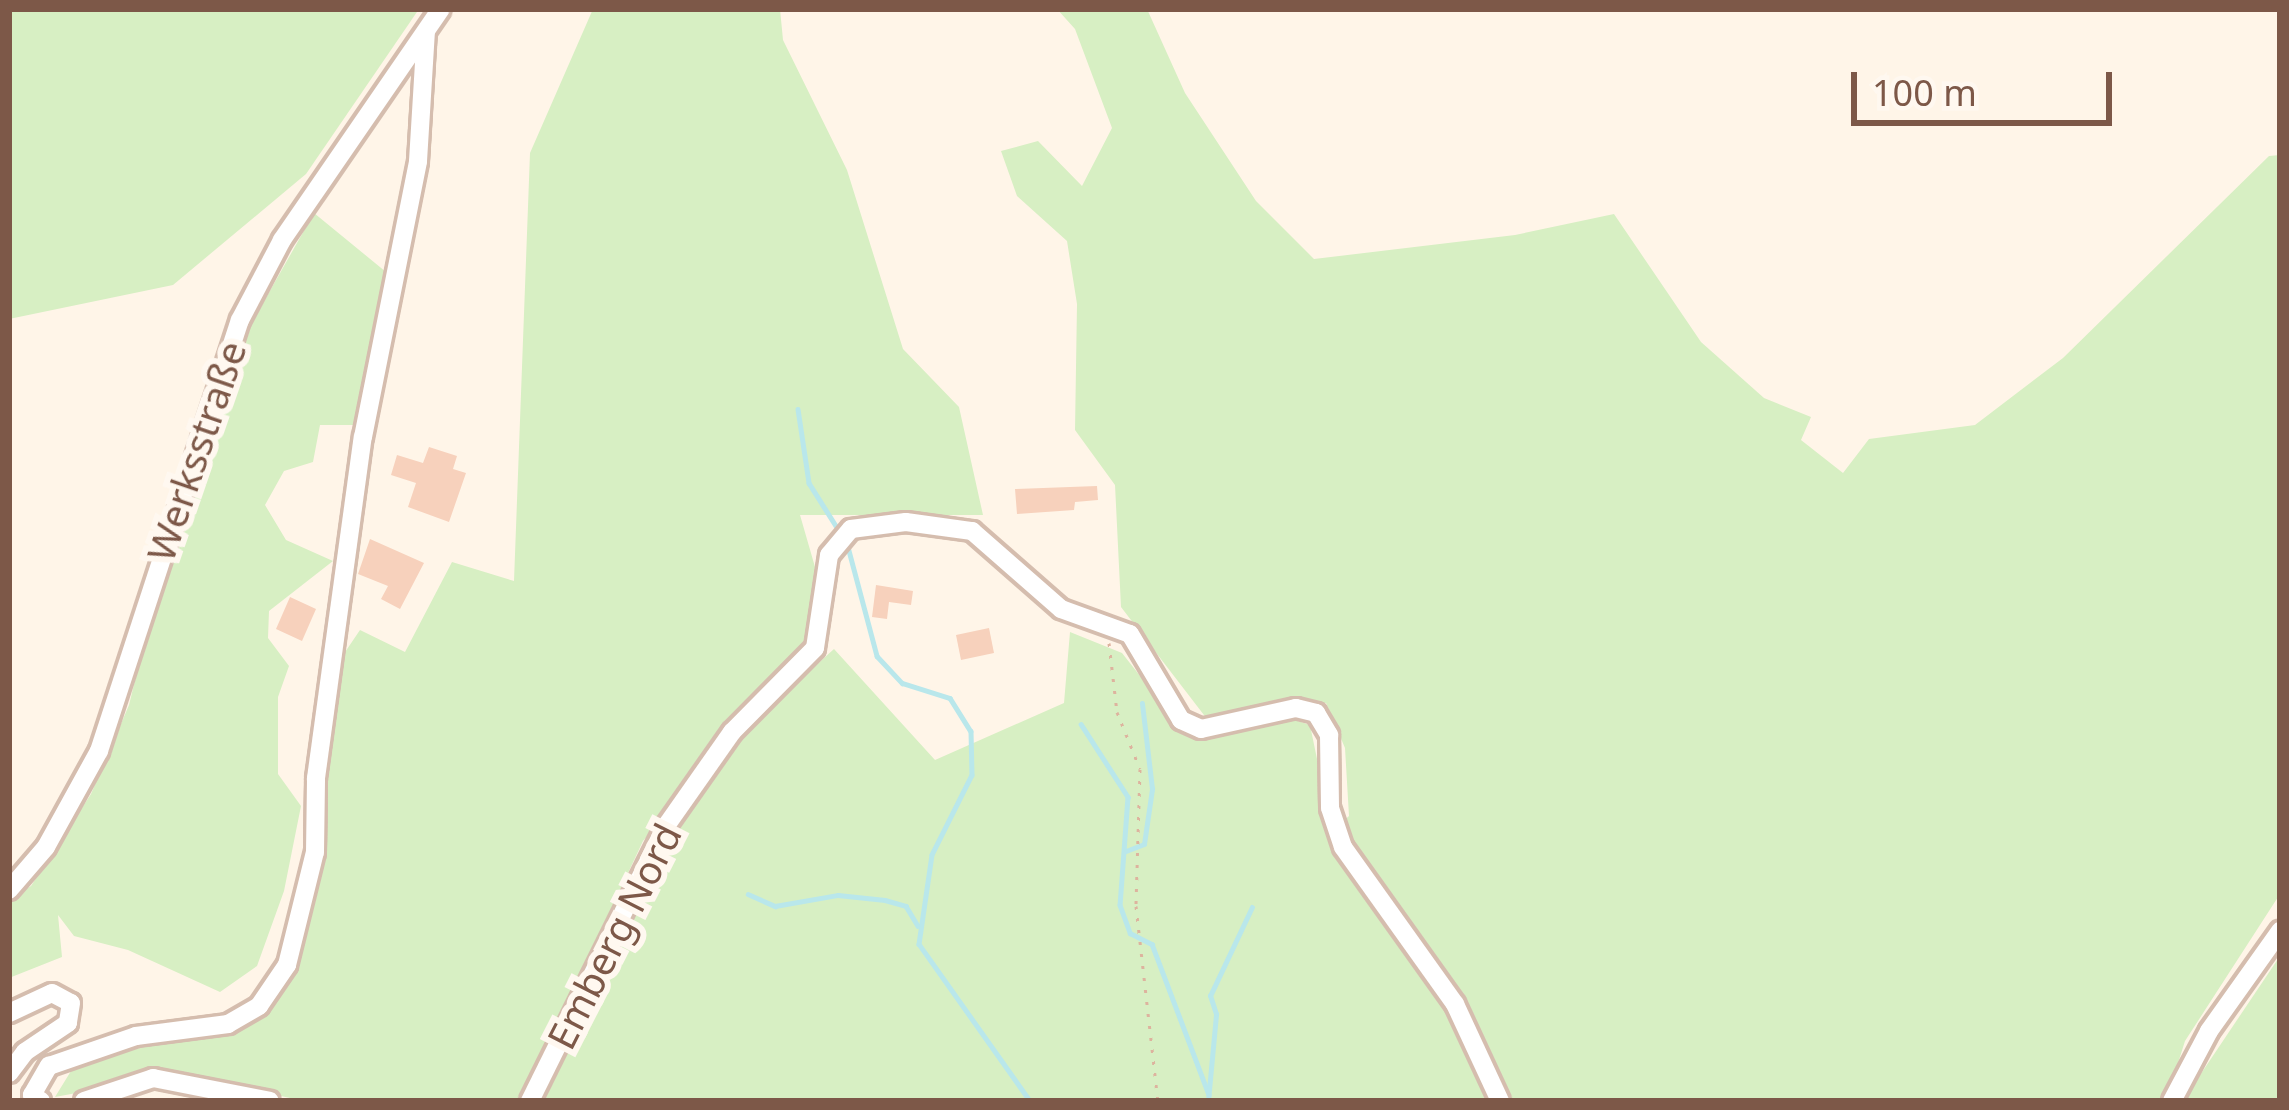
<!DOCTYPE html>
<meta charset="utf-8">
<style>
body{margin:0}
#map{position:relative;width:2289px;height:1110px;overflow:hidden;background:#fff5e8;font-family:"Noto Sans",sans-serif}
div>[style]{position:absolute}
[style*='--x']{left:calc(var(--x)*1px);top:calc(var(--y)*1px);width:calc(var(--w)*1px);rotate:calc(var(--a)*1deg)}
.green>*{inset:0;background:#d7efc3}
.stream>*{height:4.5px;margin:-2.25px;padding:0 2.25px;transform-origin:2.25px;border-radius:2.25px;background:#b9e7eb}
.building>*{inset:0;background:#f7d1bc}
.path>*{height:3px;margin-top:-1.5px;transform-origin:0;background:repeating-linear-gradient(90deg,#ddb39e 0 3px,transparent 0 12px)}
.roads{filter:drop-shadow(3px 0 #d5bdae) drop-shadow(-3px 0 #d5bdae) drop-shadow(0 3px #d5bdae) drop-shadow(0 -3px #d5bdae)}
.minor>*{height:18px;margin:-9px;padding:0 9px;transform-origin:9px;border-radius:9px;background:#fff}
span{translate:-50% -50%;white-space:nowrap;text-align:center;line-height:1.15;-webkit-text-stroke:12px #fff8f0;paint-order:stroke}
.street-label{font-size:39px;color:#7d5848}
.frame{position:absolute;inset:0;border:12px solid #7d5848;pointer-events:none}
.scale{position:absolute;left:1851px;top:72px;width:261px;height:54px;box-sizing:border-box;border:6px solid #7d5848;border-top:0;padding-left:15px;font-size:36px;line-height:42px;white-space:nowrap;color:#7d5848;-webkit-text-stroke:9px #fff8f0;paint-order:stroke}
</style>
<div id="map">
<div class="green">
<i style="clip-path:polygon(9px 9px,419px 9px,306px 174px,173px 285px,9px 319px)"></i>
<i style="clip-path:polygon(593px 9px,780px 9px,783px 40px,847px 170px,903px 349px,959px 407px,983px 515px,800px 515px,815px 567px,811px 645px,643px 841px,521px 1101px,304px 1101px,178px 1074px,55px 1097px,71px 1071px,97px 1057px,244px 1026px,284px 987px,310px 908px,339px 661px,360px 630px,405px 652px,452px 562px,514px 581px,530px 153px)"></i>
<i style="clip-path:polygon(1057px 9px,1147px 9px,1185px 93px,1256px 201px,1314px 259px,1515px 235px,1614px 214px,1701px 342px,1764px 398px,1811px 417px,1801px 440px,1843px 473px,1869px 439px,1975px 425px,2063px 358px,2269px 156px,2280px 155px,2280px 894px,2185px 1041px,2166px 1101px,1508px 1101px,1455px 994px,1339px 825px,1349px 816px,1345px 748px,1326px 703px,1255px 705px,1207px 719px,1121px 607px,1115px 485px,1075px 430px,1077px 304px,1067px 241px,1017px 196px,1001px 151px,1038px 141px,1082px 186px,1112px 128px,1075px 29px)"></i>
<i style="clip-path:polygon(314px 213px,386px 272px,384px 308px,358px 425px,320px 425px,313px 462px,284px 471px,265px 505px,286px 540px,333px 561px,269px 611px,268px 638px,289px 666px,278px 697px,278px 774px,301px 806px,284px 891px,257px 966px,220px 992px,128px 950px,74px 936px,58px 915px,62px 957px,9px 978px,9px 884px,22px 891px,31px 886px,91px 794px,129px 705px,151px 615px,250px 326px)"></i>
<i style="clip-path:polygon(1070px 632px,1122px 653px,1185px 733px,1207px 737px,1289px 718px,1310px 725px,1336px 851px,1421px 965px,1490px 1101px,539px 1101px,661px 845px,752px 723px,834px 649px,935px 760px,1064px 703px)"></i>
<i style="clip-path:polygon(2280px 956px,2280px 1101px,2187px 1101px,2190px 1090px)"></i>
</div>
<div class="stream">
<i style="--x:798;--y:409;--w:75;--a:81.5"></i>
<i style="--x:809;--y:483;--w:54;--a:57.8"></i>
<i style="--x:847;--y:543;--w:117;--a:75.1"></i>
<i style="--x:877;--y:656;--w:37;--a:47"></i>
<i style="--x:902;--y:683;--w:50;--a:17.4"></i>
<i style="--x:950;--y:698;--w:39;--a:58"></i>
<i style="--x:971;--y:731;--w:44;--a:88.7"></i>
<i style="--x:972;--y:775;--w:89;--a:116.6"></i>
<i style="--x:932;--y:855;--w:90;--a:98.3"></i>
<i style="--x:919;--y:944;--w:192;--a:54.7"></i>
<i style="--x:1081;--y:724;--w:87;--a:57.2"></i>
<i style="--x:1128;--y:797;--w:108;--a:94.2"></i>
<i style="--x:1120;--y:905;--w:30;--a:70"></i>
<i style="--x:1130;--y:933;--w:25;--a:27"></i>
<i style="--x:1152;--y:944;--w:161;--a:69.3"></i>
<i style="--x:1126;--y:851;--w:19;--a:-21"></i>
<i style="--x:1144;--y:844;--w:56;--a:-81.7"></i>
<i style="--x:1152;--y:789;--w:86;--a:-96.7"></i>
<i style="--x:748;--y:894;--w:30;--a:24"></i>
<i style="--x:775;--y:906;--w:64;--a:-9.9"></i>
<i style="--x:838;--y:895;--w:47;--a:6.1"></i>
<i style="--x:885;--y:900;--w:22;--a:16"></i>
<i style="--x:906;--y:906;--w:23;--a:59"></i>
<i style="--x:1208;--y:1101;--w:87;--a:-84.7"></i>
<i style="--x:1216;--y:1014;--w:19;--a:-108"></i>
<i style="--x:1210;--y:996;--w:98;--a:-64.7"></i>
</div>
<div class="building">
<i style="clip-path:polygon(429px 447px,457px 456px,453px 469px,466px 473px,449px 522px,408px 507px,416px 483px,391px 475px,397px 455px,423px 463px)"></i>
<i style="clip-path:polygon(1097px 486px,1098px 500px,1075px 502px,1074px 510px,1017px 514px,1015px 489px)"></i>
<i style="clip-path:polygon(370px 539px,424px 563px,400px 609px,381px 599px,388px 586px,358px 574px)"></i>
<i style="clip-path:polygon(876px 585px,913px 591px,911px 605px,889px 602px,887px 619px,872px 617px)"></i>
<i style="clip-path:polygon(290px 597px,316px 609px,302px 641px,276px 629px)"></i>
<i style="clip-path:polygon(989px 628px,994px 653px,961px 660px,956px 635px)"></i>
</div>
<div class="path">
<i style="--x:1109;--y:643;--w:69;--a:83.4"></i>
<i style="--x:1117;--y:712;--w:61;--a:68"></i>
<i style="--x:1140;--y:769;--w:137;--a:91.7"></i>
<i style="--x:1136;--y:906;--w:196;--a:83.6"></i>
</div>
<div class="roads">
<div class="minor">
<i style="--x:9;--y:890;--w:57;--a:-49.3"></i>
<i style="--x:46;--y:847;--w:110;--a:-61.1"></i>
<i style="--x:99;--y:751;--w:453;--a:-71.9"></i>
<i style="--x:240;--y:320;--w:90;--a:-62.3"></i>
<i style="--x:282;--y:240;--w:280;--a:-55.5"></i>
<i style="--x:9;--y:1013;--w:47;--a:-24.9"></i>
<i style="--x:52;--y:993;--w:21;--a:28"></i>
<i style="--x:71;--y:1003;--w:20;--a:99"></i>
<i style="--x:68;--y:1023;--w:52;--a:146"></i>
<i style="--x:25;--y:1052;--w:26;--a:127"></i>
<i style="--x:41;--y:1101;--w:11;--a:-146"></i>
<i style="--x:32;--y:1095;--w:34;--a:-60"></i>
<i style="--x:49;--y:1066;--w:92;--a:-19"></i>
<i style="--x:136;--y:1036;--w:93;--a:-7.4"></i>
<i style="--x:228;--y:1024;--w:36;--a:-30"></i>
<i style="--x:259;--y:1006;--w:50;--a:-55.7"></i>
<i style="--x:287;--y:965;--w:116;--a:-76.1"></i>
<i style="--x:315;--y:852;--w:74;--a:-89.2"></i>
<i style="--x:316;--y:778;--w:344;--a:-82.2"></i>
<i style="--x:363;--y:437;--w:281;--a:-78.7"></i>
<i style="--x:418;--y:161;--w:130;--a:-86.5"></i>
<i style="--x:84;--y:1101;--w:73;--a:-18.4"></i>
<i style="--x:153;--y:1078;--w:119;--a:11.1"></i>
<i style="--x:530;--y:1101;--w:307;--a:-63.7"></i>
<i style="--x:666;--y:826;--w:115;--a:-54.9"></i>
<i style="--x:732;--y:732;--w:118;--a:-45.3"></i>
<i style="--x:815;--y:648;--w:94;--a:-81.4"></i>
<i style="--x:829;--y:555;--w:34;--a:-50"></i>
<i style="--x:851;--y:529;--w:55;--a:-7.3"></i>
<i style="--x:906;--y:522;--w:67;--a:7.8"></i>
<i style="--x:972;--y:531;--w:118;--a:41.2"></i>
<i style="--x:1061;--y:609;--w:73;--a:19.9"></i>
<i style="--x:1130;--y:634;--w:100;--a:59.3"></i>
<i style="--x:1181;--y:720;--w:22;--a:24"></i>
<i style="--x:1201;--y:729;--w:97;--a:-12.5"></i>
<i style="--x:1296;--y:708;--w:21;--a:14"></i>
<i style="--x:1316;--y:713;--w:26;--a:59"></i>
<i style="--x:1329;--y:735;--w:73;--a:89.2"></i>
<i style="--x:1330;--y:808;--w:41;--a:71.6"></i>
<i style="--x:1343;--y:847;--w:193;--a:54.5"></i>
<i style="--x:1455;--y:1004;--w:107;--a:65.1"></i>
<i style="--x:2172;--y:1101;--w:79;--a:-62.1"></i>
<i style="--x:2209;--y:1031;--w:123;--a:-54.6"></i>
</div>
</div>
<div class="street-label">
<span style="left:196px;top:451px;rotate:-71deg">Werksstraße</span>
<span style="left:614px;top:936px;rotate:-63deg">Emberg Nord</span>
</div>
<div class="frame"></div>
<div class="scale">100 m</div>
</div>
